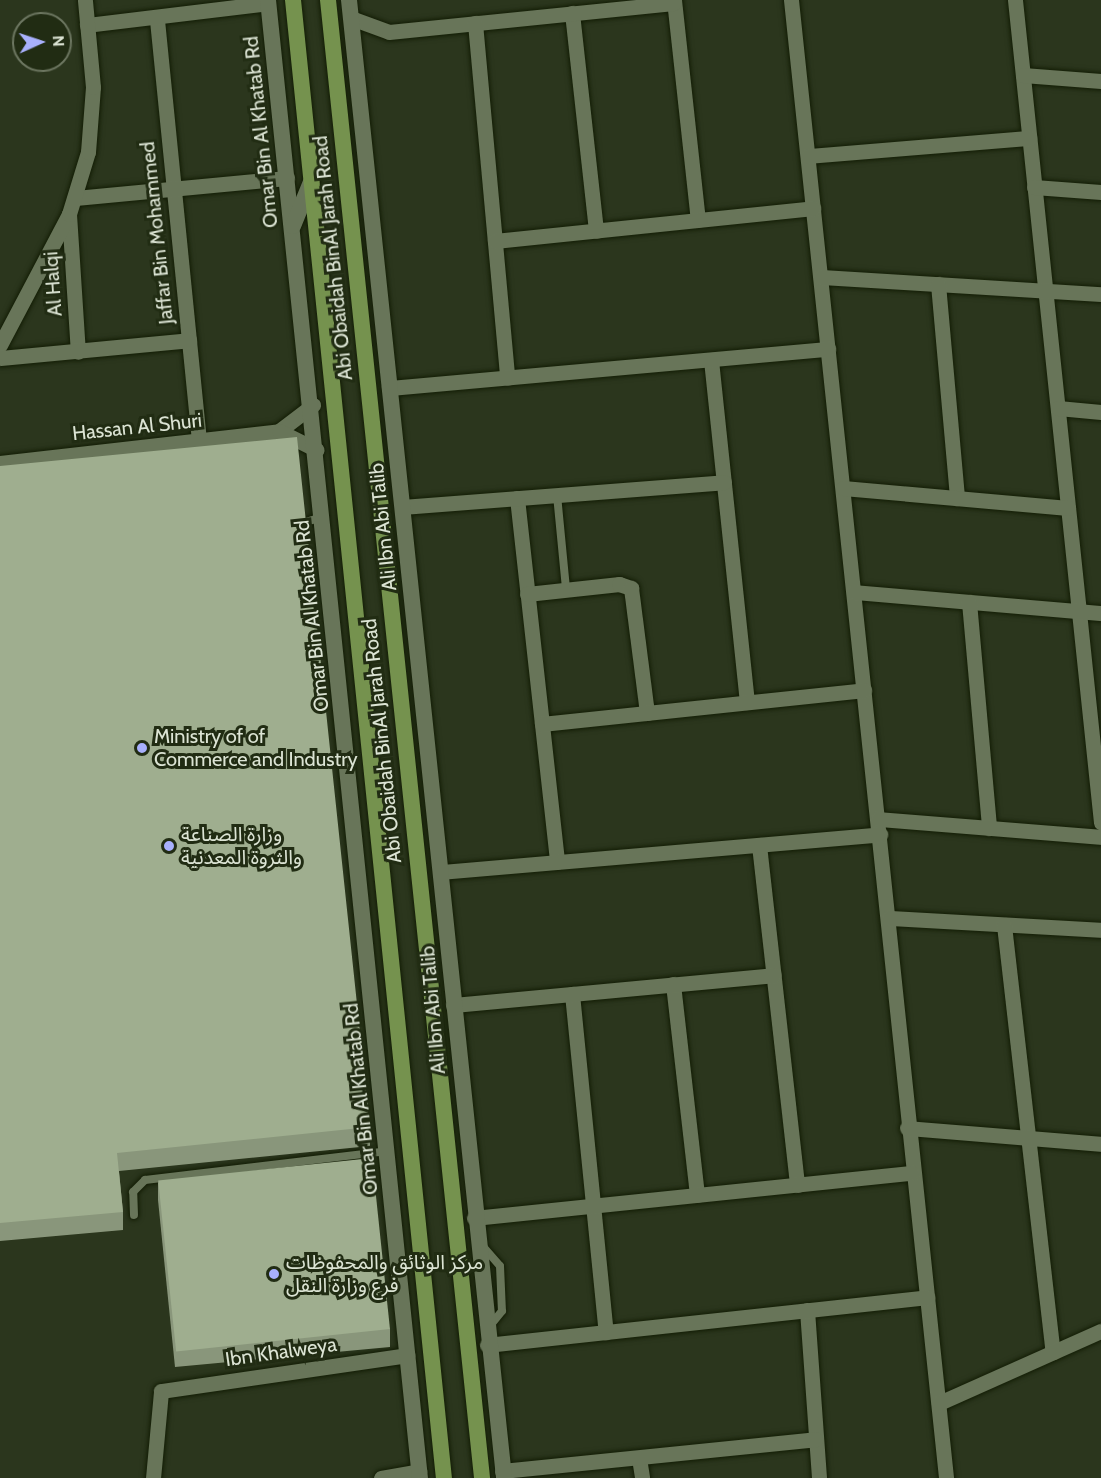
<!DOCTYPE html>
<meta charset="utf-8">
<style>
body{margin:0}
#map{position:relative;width:1101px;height:1478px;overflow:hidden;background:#2b361d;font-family:Cabin,"Noto Sans Arabic",sans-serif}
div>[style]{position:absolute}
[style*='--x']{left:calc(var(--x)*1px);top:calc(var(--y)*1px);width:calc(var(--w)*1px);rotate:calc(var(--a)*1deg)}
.roads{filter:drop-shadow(0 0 2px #131d05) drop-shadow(0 0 2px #131d05)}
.service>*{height:8px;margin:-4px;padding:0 4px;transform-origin:4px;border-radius:4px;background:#687559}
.minor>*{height:15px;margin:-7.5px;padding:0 7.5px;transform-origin:7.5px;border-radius:7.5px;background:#687559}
.tertiary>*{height:16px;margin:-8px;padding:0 8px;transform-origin:8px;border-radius:8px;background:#687559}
.primary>*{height:16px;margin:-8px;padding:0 8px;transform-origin:8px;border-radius:8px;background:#75924e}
.wall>*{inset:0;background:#89967b}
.building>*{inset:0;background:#9fae8f;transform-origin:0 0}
.dots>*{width:16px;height:16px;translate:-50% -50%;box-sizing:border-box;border:3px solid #212c13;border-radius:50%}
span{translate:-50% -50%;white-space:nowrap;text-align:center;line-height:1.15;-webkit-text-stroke:6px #212c13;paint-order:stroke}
.street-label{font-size:20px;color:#dce4d4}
.poi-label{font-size:20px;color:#dce4d4}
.left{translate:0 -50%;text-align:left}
.north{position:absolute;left:12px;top:12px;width:60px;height:60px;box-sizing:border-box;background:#212c13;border:2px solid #6c7660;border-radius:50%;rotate:87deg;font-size:16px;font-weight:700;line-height:24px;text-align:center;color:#dce4d4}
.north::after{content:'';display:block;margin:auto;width:21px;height:27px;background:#a8b0fc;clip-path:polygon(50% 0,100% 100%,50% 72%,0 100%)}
</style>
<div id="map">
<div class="roads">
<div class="service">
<div style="--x:557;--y:495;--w:94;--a:84.5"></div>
<div style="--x:296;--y:525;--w:27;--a:-17"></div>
<div style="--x:134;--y:1215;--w:23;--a:-92"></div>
<div style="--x:133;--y:1192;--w:17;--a:-45"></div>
<div style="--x:145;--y:1180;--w:244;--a:-6.8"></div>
<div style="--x:480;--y:1243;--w:30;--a:49"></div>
<div style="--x:500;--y:1266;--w:45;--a:87.5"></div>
<div style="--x:502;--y:1311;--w:21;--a:129"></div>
</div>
<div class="minor">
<div style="--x:674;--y:0;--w:221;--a:83.8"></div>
<div style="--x:791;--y:0;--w:1486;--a:84.01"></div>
<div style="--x:1015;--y:0;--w:827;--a:84.03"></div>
<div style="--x:572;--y:13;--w:219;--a:83.7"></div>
<div style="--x:351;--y:18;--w:40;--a:20.2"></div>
<div style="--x:389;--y:32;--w:286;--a:-5.8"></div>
<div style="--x:157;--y:20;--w:424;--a:84.3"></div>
<div style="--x:475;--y:23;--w:356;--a:84.8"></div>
<div style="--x:87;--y:25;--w:182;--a:-6.9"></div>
<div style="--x:1023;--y:75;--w:78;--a:4.4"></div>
<div style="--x:808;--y:156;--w:222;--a:-4.7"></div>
<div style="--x:1034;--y:187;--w:67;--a:4.3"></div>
<div style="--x:75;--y:198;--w:213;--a:-5.4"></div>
<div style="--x:69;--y:214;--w:138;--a:86.3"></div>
<div style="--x:495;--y:241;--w:320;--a:-5.9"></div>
<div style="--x:821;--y:277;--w:281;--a:3.5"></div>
<div style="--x:938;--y:284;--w:215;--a:84.9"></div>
<div style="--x:0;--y:345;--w:148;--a:-62.2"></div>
<div style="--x:69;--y:214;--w:65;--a:-73"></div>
<div style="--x:88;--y:152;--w:65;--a:-85.6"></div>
<div style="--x:93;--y:87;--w:87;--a:-95.3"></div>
<div style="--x:0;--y:358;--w:190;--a:-5.4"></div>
<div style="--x:711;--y:360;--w:344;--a:84"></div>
<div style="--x:389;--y:388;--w:441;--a:-5.1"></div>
<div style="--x:1058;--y:408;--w:43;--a:5.3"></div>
<div style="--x:279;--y:431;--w:43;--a:-37.4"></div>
<div style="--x:0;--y:463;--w:281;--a:-6.5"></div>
<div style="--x:279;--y:431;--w:42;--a:26.6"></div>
<div style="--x:843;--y:488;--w:226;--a:5.1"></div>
<div style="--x:517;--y:498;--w:366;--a:83.7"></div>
<div style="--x:402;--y:507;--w:323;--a:-4.4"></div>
<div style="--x:854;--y:592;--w:248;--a:4.9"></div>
<div style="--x:527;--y:594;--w:93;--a:-6.2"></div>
<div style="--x:619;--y:584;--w:13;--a:18"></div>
<div style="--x:631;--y:588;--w:126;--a:82.7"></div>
<div style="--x:969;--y:602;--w:227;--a:84.9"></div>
<div style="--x:542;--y:724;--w:324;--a:-6"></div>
<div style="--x:878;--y:819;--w:224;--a:4.6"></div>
<div style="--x:759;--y:845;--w:342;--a:83.6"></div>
<div style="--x:441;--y:872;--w:441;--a:-4.9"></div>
<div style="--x:889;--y:918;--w:212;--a:3.2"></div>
<div style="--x:1004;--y:925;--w:430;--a:83.5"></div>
<div style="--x:673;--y:984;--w:212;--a:83.5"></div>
<div style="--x:572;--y:994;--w:340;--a:84.3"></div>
<div style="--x:453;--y:1005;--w:322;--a:-5.3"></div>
<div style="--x:907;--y:1128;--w:195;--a:4.7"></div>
<div style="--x:474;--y:1218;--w:439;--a:-5.9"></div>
<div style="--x:807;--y:1310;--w:168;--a:85.9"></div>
<div style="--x:487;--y:1345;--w:443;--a:-6.2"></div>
<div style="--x:939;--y:1403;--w:177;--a:-24"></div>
<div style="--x:639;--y:1458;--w:20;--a:81"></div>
<div style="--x:502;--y:1471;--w:315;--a:-5.8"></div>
<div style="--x:153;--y:1478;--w:87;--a:-84.7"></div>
<div style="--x:161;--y:1391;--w:249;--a:-8.3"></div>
<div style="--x:381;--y:1478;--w:39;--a:-10"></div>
</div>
<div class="tertiary">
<div style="--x:268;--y:0;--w:1486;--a:84.13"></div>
<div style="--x:349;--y:0;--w:1486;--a:84.01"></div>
<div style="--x:293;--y:226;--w:48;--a:-67.8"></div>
</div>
<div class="primary">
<div style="--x:293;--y:0;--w:1486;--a:84.17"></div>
<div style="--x:328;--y:0;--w:1486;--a:84.05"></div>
</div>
</div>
<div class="wall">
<div style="clip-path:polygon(0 466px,370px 1127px,370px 1146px,119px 1171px,123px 1212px,123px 1230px,0 1241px)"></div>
<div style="clip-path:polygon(158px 1182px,390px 1329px,390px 1347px,175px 1367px,158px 1200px)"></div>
</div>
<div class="building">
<div style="clip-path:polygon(297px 437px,370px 1127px,117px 1153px,123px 1212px,0 1223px,0 466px)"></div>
<div style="left:372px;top:1158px;width:172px;height:215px;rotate:84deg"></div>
</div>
<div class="dots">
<div style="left:142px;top:748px;background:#a8b0fc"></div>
<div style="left:169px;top:846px;background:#a8b0fc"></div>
<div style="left:274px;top:1274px;background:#a8b0fc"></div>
</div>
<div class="street-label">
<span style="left:261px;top:132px;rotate:-96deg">Omar Bin Al Khatab Rd</span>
<span style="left:157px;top:233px;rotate:-96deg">Jaffar Bin Mohammed</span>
<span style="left:333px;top:258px;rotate:-96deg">Abi Obaidah BinAl Jarah Road</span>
<span style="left:53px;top:284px;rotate:-94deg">Al Halqi</span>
<span style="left:137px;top:427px;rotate:-6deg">Hassan Al Shuri</span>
<span style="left:383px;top:527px;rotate:-96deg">Ali Ibn Abi Talib</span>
<span style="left:312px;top:616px;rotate:-96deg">Omar Bin Al Khatab Rd</span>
<span style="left:382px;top:741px;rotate:-96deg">Abi Obaidah BinAl Jarah Road</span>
<span style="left:433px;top:1010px;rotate:-95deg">Ali Ibn Abi Talib</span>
<span style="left:361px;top:1099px;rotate:-96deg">Omar Bin Al Khatab Rd</span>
<span style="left:281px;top:1352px;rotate:-8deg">Ibn Khalweya</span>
</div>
<div class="poi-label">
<span class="left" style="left:154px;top:748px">Ministry of of<br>Commerce and Industry</span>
<span class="left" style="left:181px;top:846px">وزارة الصناعة<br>والثروة المعدنية</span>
<span class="left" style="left:286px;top:1274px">مركز الوثائق والمحفوظات<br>فرع وزارة النقل</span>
</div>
<div class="north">N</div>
</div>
